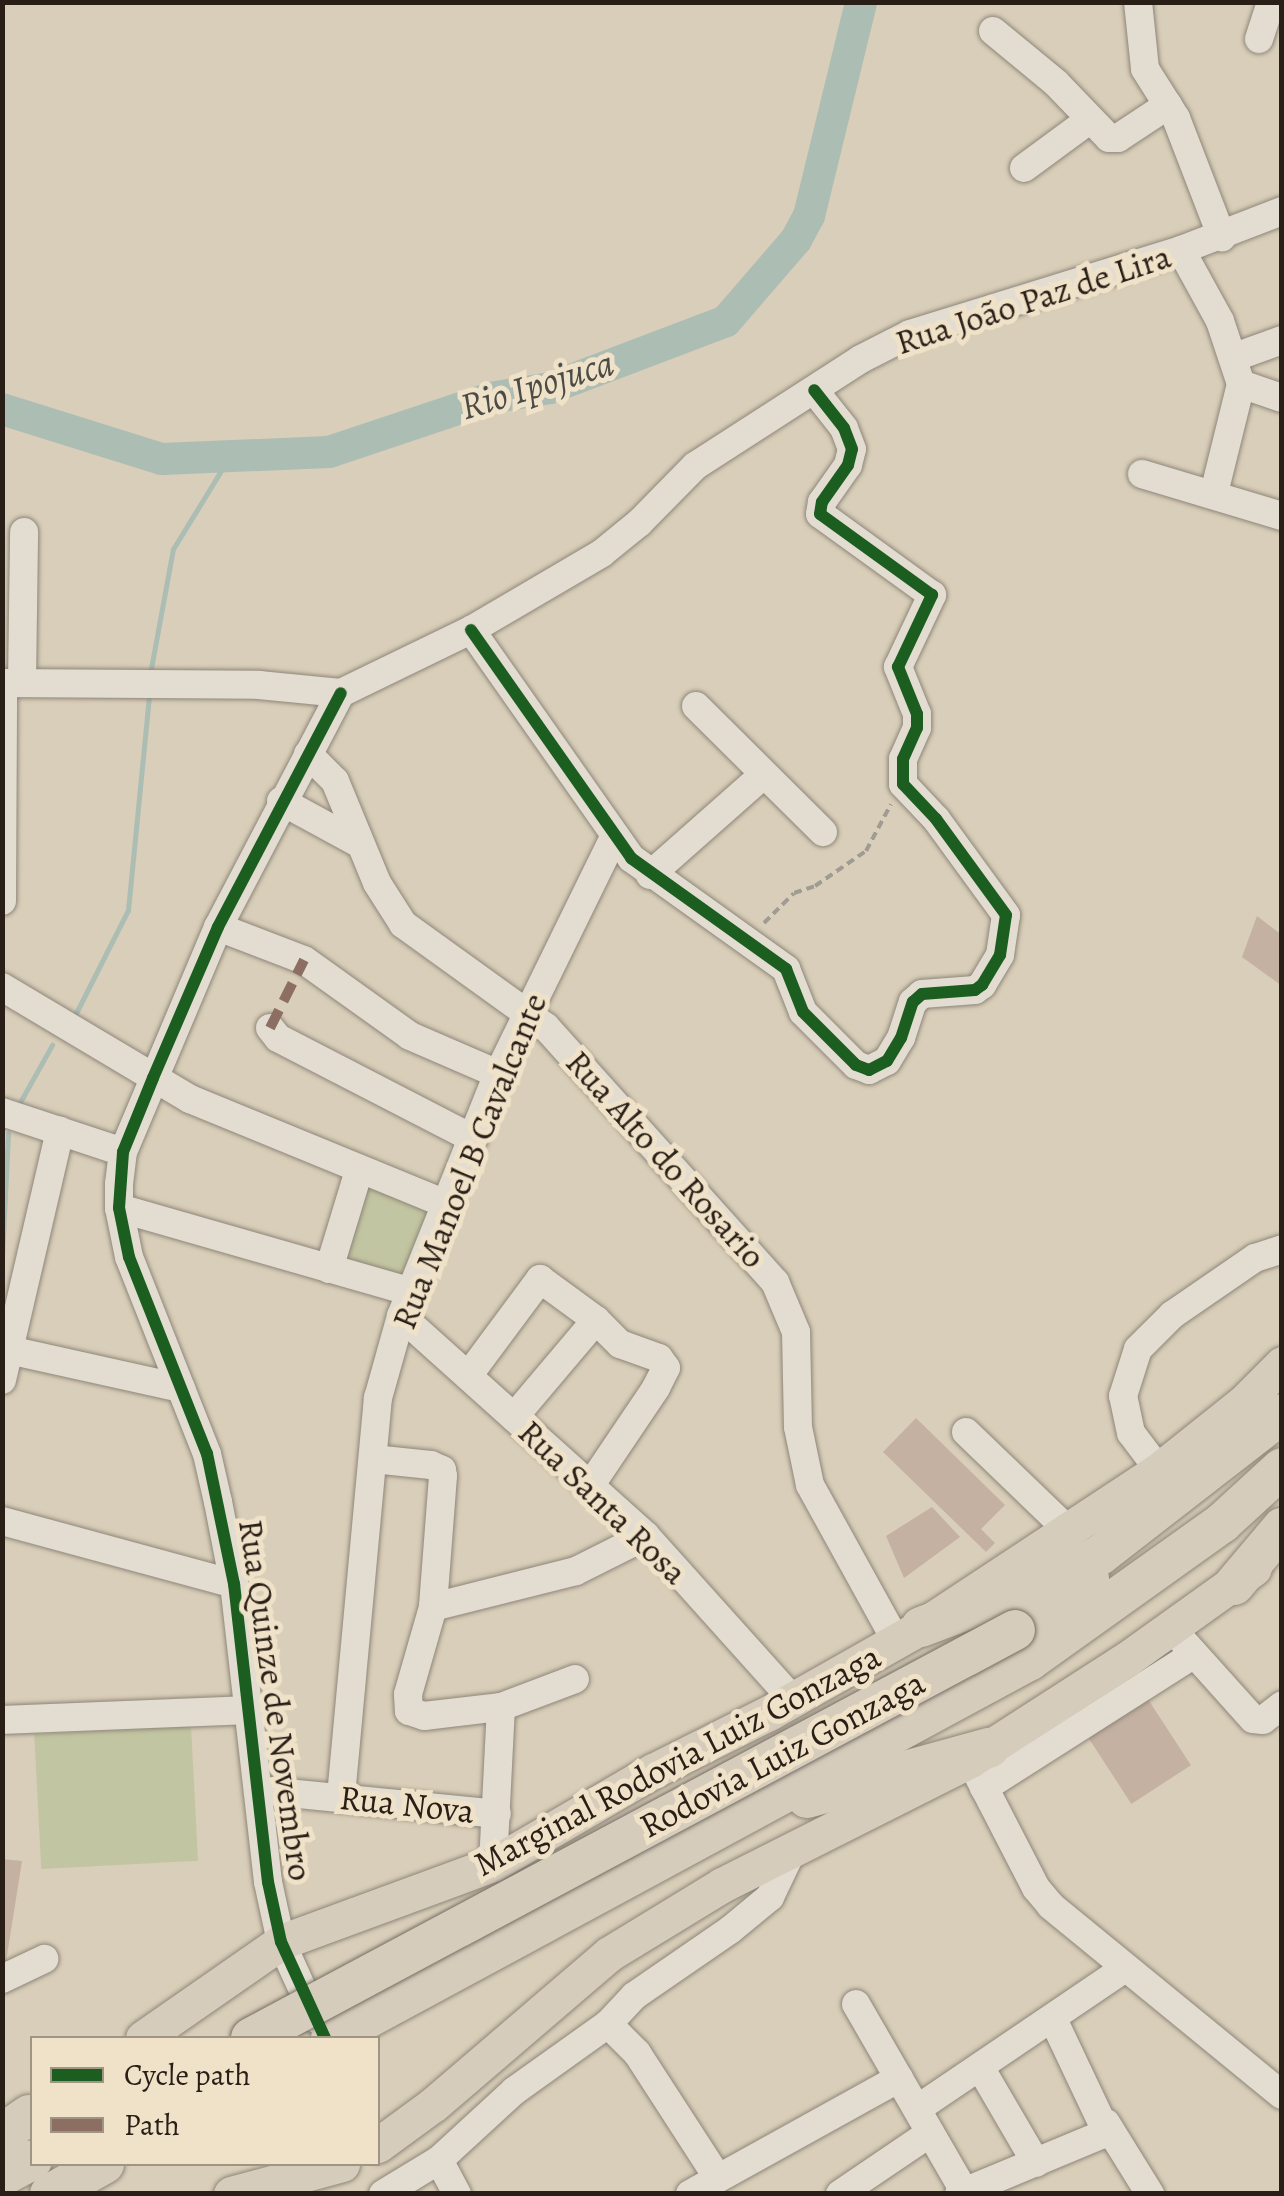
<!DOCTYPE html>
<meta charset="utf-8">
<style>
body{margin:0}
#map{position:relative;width:1284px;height:2196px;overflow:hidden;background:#d9ceb9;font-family:Alegreya,serif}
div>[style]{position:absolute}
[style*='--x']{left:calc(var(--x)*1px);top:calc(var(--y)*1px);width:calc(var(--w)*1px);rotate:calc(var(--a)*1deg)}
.green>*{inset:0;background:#c2c5a1;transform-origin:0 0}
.stream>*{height:5px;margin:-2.5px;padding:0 2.5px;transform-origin:2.5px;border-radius:2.5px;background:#acbdb4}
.river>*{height:32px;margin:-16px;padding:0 16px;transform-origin:16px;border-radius:16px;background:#acbdb4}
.building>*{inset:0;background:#c4b1a2;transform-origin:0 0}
.path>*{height:4px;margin-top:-2px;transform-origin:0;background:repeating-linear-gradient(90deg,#a09b93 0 8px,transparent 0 13px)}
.roads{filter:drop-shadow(0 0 2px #8e8679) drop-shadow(0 0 2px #8e8679)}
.minor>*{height:28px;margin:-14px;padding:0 14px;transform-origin:14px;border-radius:14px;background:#e2dcd1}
.major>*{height:35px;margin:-17.5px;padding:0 17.5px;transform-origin:17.5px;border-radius:17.5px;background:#d6ccbc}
.highway>*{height:40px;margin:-20px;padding:0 20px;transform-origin:20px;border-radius:20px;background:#d6ccbc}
.bridges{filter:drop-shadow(0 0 2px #756e63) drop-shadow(0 0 2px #756e63)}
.highway-bridge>*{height:40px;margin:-20px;padding:0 20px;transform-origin:20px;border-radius:20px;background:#d6ccbc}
.quiet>*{height:10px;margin-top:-5px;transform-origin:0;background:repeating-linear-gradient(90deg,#8d6e63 0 20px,transparent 0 30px)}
.cycleway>*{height:12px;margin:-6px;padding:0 6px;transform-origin:6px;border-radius:6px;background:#1b5e20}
span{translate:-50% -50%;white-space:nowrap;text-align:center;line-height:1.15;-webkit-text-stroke:10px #efe2c9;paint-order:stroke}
.street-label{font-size:35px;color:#2a1f17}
.water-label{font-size:38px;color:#4b4c46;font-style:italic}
.frame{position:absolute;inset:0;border:5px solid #2a1f17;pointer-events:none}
.legend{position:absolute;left:30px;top:2036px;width:350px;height:130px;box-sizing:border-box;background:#efe2c9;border:2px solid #a09482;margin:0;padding:12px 18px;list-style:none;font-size:30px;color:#2a1f17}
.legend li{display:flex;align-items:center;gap:20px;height:50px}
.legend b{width:50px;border:2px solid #a09482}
</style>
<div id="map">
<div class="green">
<div style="clip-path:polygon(364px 1175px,442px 1207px,408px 1286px,338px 1266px)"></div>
<div style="left:191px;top:1726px;width:135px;height:157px;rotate:87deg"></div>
</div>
<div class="stream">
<div style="--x:150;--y:674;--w:127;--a:-79.6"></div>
<div style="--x:173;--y:549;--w:109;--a:-58.5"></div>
<div style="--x:76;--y:1013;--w:115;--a:-63.2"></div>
<div style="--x:128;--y:910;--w:216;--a:-84.4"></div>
<div style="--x:19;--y:1104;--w:68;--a:-60.8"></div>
<div style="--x:2;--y:1257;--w:124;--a:-87.2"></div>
</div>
<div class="river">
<div style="--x:2;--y:409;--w:168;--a:17.4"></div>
<div style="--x:162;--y:459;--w:167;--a:-2.4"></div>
<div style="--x:329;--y:452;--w:170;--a:-18.5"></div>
<div style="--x:490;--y:398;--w:61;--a:-9.5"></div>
<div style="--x:550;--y:388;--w:188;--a:-20.8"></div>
<div style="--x:726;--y:321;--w:107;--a:-49.2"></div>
<div style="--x:796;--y:240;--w:27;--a:-62"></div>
<div style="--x:809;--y:216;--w:220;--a:-76.3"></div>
</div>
<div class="building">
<div style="clip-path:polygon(1257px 916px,1282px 935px,1282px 986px,1242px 957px)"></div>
<div style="clip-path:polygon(916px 1418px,1005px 1505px,981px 1529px,995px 1543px,986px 1552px,883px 1452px)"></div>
<div style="clip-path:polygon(932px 1507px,960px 1537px,904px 1578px,886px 1536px)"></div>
<div style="left:1131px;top:1673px;width:110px;height:71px;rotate:57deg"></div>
<div style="clip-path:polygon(2px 1859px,22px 1861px,5px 1968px,2px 1968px)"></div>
</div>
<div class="path">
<div style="--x:764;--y:923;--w:42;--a:-45"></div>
<div style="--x:794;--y:893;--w:22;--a:-18"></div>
<div style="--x:815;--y:886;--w:62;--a:-34.5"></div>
<div style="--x:866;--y:851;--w:53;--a:-62"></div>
</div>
<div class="roads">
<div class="minor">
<div style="--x:1138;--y:2;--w:67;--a:84"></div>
<div style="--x:1145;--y:69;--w:58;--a:57.7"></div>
<div style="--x:1176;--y:118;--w:128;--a:68.9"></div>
<div style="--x:993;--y:31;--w:82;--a:39.5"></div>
<div style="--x:1056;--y:83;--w:76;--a:46.1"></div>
<div style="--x:1109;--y:138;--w:9;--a:0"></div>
<div style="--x:1118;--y:138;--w:60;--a:-33.4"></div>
<div style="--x:1259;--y:39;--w:39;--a:-72"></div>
<div style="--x:1024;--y:168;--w:81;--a:-36.4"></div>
<div style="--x:1181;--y:250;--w:81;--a:61.2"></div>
<div style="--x:1220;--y:321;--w:66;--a:71.6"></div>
<div style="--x:1241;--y:384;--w:112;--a:103.9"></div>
<div style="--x:1235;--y:357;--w:50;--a:-19.9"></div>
<div style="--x:1241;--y:384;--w:43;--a:18.9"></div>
<div style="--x:1142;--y:474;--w:146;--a:16.7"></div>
<div style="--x:471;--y:630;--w:279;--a:54.9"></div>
<div style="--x:631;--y:858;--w:191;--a:35.6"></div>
<div style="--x:786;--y:969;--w:46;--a:68.4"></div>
<div style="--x:803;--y:1012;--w:75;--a:45"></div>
<div style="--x:856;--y:1065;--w:14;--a:21"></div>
<div style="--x:869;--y:1070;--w:20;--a:-27"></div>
<div style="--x:887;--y:1061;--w:27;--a:-59"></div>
<div style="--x:901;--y:1038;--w:38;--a:-72"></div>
<div style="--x:913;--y:1002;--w:12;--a:-42"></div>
<div style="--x:922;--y:994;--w:53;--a:-4.3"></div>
<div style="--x:975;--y:990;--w:9;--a:-36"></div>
<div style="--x:982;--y:985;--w:35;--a:-59"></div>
<div style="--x:1000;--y:955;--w:40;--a:-81.5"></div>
<div style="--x:1006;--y:915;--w:119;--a:-126.1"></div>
<div style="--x:936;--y:819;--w:48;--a:-133.3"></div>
<div style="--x:903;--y:784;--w:25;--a:-90"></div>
<div style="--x:903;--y:759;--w:34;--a:-66"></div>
<div style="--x:917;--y:728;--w:14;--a:-90"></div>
<div style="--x:917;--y:714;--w:51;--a:-112"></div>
<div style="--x:898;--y:667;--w:80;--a:-64.7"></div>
<div style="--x:932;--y:595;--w:138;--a:-144.1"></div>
<div style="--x:820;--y:514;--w:12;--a:-81"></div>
<div style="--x:822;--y:502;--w:45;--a:-54.9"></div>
<div style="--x:848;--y:465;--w:16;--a:-76"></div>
<div style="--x:852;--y:449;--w:22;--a:-111"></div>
<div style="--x:844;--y:428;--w:48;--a:-128.3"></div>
<div style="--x:2;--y:683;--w:257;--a:0.4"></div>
<div style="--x:259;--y:685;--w:82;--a:5.6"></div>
<div style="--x:22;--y:683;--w:151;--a:-89.2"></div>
<div style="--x:341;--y:693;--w:144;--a:-25.9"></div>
<div style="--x:471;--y:630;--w:152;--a:-30.4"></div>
<div style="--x:602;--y:553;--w:49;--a:-39.2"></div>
<div style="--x:640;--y:522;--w:78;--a:-45.5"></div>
<div style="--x:695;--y:466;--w:197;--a:-32.8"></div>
<div style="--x:861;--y:359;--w:55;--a:-27"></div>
<div style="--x:910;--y:334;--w:284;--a:-17.2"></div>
<div style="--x:1181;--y:250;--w:108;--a:-21.1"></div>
<div style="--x:696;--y:706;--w:179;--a:44.8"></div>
<div style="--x:308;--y:754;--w:38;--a:45"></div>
<div style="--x:335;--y:781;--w:110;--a:67.6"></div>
<div style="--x:377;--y:883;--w:49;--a:57.6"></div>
<div style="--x:403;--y:924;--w:176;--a:35.8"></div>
<div style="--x:546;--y:1027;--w:343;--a:48.1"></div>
<div style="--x:775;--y:1282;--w:54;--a:67.2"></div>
<div style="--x:796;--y:1332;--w:95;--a:88.8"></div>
<div style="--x:798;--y:1427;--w:59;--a:78.3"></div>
<div style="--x:810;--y:1485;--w:178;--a:61.1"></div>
<div style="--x:281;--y:801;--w:90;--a:28.6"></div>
<div style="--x:650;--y:875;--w:151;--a:-41.5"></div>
<div style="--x:2;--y:901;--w:218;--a:-89.7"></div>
<div style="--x:218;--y:927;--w:92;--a:21"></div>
<div style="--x:304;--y:960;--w:130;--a:35.6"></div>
<div style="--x:410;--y:1036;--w:96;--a:23.4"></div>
<div style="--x:2;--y:987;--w:219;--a:30.8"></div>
<div style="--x:190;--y:1099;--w:279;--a:22.3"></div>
<div style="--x:270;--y:1028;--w:13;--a:51"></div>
<div style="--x:278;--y:1038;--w:220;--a:27.3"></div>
<div style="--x:2;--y:1112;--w:127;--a:18.3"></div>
<div style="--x:119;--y:1208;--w:302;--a:16"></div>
<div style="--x:329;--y:1269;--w:103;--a:-73.1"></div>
<div style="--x:401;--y:1316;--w:329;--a:41.9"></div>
<div style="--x:646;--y:1536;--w:220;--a:48.1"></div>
<div style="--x:9;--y:1350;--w:176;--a:12.5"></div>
<div style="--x:468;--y:1376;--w:121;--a:-53.4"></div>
<div style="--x:540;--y:1279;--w:69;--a:36.2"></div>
<div style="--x:596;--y:1320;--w:34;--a:45"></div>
<div style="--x:620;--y:1344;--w:41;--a:19.7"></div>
<div style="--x:659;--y:1358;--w:12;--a:55"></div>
<div style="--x:666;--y:1368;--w:22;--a:117"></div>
<div style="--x:656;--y:1388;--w:118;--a:124"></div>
<div style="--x:2;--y:1380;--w:256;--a:-76.9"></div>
<div style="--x:514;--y:1417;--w:127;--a:-49.8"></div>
<div style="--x:966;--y:1432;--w:144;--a:43.9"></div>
<div style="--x:373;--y:1459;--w:58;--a:5.9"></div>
<div style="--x:431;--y:1465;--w:12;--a:24"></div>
<div style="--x:442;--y:1470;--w:6;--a:81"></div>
<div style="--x:443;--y:1476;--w:131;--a:94.4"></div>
<div style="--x:433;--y:1607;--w:91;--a:106"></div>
<div style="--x:408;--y:1694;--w:17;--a:87"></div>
<div style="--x:409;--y:1711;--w:16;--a:18"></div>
<div style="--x:424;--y:1716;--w:78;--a:-6.7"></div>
<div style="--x:501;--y:1707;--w:79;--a:-20.7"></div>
<div style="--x:1159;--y:1470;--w:46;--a:-127.1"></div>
<div style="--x:1131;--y:1433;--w:38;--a:-102"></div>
<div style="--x:1123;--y:1396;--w:49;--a:-72.3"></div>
<div style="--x:1138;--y:1349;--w:48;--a:-45"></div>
<div style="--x:1172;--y:1315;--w:101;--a:-34.5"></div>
<div style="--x:1255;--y:1258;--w:28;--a:-18"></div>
<div style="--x:2;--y:1521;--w:240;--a:15.2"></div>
<div style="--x:433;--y:1607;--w:147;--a:-14.1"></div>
<div style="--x:576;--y:1571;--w:78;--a:-26.6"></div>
<div style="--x:1182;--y:1640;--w:106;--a:48.1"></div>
<div style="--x:1253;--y:1719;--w:10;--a:6"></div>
<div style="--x:1263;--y:1720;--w:24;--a:-38"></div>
<div style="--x:2;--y:1720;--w:247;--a:-2.3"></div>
<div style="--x:970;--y:1760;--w:144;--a:62.7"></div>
<div style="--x:1036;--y:1888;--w:23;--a:50"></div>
<div style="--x:1051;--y:1906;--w:298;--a:39.3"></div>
<div style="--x:984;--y:1788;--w:249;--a:-32.5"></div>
<div style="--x:258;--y:1790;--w:240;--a:5.7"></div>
<div style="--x:341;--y:1796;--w:400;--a:-84.7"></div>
<div style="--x:378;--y:1398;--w:85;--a:-74.3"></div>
<div style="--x:401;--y:1316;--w:261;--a:-68.2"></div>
<div style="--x:498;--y:1074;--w:264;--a:-63.9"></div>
<div style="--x:493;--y:1864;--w:157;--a:-87.1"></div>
<div style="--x:2;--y:1979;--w:47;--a:-25.5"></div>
<div style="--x:856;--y:2004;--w:216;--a:60"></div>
<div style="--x:316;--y:2019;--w:85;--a:-114.4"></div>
<div style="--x:281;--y:1942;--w:61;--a:-102.2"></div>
<div style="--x:268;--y:1882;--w:300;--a:-96.5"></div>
<div style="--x:234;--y:1584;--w:84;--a:-101"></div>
<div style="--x:218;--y:1502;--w:49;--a:-102.9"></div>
<div style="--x:207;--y:1454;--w:212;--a:-111.6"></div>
<div style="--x:129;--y:1257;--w:50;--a:-101.5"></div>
<div style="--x:119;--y:1208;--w:24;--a:-90"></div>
<div style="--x:119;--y:1184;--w:32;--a:-83"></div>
<div style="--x:123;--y:1152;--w:244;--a:-67.1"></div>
<div style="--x:218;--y:927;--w:264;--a:-62.3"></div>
<div style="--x:608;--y:2024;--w:38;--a:-47"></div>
<div style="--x:634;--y:1996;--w:116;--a:-34.5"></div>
<div style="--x:730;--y:1930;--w:52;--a:-39.5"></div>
<div style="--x:770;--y:1897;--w:49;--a:-64.5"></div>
<div style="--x:980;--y:2067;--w:111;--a:59.7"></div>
<div style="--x:917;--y:2109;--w:251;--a:-34.1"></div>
<div style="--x:1106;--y:2123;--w:84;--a:58.2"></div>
<div style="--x:439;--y:2160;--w:38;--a:62"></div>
<div style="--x:383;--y:2194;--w:66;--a:-31.3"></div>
<div style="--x:439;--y:2160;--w:102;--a:-42.6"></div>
<div style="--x:514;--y:2091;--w:115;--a:-35.5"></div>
<div style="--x:608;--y:2024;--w:41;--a:45"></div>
<div style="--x:637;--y:2053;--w:149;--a:57.1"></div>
<div style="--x:690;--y:2194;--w:239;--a:-29"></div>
<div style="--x:840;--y:2194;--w:109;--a:-34.1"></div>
<div style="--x:959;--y:2194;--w:154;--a:-22.6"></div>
<div style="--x:1101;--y:2135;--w:7;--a:-56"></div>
<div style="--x:1105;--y:2129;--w:122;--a:-115.3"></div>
</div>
<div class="major">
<div style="--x:143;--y:2038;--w:168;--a:-34.8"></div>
<div style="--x:281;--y:1942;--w:226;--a:-20.2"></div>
<div style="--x:493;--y:1864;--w:185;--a:-30.2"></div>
<div style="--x:653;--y:1771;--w:130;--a:-26.6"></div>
<div style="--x:769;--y:1713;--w:175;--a:-29.5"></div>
<div style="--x:921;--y:1627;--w:285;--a:-33.4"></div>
<div style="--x:1159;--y:1470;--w:107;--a:-38.6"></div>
<div style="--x:1243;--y:1403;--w:55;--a:-45"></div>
<div style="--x:378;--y:2145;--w:69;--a:-36.2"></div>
<div style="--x:434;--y:2104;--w:230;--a:-40.6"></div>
<div style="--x:609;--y:1954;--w:132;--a:-31.4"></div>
<div style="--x:722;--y:1885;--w:278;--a:-26.7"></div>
<div style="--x:970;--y:1760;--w:187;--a:-32.8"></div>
<div style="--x:1127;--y:1659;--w:156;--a:-35.6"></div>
<div style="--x:231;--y:2194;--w:115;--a:-15.1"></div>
</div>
<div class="highway">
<div style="--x:1234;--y:1585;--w:75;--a:-49.9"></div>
<div style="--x:921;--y:1627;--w:157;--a:-20.5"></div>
<div style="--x:1068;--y:1572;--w:36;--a:-28"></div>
<div style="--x:1100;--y:1555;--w:230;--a:-37.8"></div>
<div style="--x:1015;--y:1630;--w:90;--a:-34.6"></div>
<div style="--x:807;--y:1798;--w:189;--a:-15.4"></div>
<div style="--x:331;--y:2038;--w:795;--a:-28.4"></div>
<div style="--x:1030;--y:1660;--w:236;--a:-35.5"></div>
<div style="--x:1222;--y:1523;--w:81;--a:-42.5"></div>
<div style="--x:2;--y:2134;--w:33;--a:-35"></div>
<div style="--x:2;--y:2176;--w:34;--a:-28"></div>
<div style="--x:50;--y:2194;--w:62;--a:-29.1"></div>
</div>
</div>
<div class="bridges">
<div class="highway-bridge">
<div style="--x:251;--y:2038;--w:866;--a:-28.1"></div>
</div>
</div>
<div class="quiet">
<div style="--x:270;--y:1028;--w:76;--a:-63.4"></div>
</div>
<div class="cycleway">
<div style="--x:471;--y:630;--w:279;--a:54.9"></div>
<div style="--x:631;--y:858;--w:191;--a:35.6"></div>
<div style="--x:786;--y:969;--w:46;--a:68.4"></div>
<div style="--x:803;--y:1012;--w:75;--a:45"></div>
<div style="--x:856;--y:1065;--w:14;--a:21"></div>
<div style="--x:869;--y:1070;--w:20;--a:-27"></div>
<div style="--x:887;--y:1061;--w:27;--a:-59"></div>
<div style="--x:901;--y:1038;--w:38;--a:-72"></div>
<div style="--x:913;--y:1002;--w:12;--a:-42"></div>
<div style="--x:922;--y:994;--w:53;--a:-4.3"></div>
<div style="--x:975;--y:990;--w:9;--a:-36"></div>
<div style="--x:982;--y:985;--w:35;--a:-59"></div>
<div style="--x:1000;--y:955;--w:40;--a:-81.5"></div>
<div style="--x:1006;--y:915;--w:119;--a:-126.1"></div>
<div style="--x:936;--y:819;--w:48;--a:-133.3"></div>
<div style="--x:903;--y:784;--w:25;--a:-90"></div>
<div style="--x:903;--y:759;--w:34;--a:-66"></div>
<div style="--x:917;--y:728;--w:14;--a:-90"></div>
<div style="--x:917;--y:714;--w:51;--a:-112"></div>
<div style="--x:898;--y:667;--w:80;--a:-64.7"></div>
<div style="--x:932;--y:595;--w:138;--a:-144.1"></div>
<div style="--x:820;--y:514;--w:12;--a:-81"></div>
<div style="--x:822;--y:502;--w:45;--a:-54.9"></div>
<div style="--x:848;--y:465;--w:16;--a:-76"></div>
<div style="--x:852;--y:449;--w:22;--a:-111"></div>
<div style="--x:844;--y:428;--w:48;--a:-128.3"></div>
<div style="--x:325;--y:2038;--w:106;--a:-114.6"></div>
<div style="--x:281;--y:1942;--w:61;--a:-102.2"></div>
<div style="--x:268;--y:1882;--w:300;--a:-96.5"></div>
<div style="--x:234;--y:1584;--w:133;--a:-101.7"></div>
<div style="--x:207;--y:1454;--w:212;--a:-111.6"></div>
<div style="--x:129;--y:1257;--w:50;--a:-101.5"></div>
<div style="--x:119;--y:1208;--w:56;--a:-85.9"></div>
<div style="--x:123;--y:1152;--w:80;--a:-67.9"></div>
<div style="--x:153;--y:1078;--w:164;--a:-66.7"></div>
<div style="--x:218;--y:927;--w:264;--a:-62.3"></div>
</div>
<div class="street-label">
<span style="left:1033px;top:299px;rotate:-18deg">Rua João Paz de Lira</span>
<span style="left:666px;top:1159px;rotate:48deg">Rua Alto do Rosario</span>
<span style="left:469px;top:1161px;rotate:-68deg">Rua Manoel B Cavalcante</span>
<span style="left:603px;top:1502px;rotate:44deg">Rua Santa Rosa</span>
<span style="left:276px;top:1700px;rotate:82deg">Rua Quinze de Novembro</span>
<span style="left:782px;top:1754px;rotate:-28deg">Rodovia Luiz Gonzaga</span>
<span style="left:677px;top:1760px;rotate:-28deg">Marginal Rodovia Luiz Gonzaga</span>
<span style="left:407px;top:1804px;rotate:6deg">Rua Nova</span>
</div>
<div class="water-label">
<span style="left:537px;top:385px;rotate:-17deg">Rio Ipojuca</span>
</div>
<div class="frame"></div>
<ul class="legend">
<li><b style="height:12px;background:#1b5e20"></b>Cycle path</li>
<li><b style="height:12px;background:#8d6e63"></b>Path</li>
</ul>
</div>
